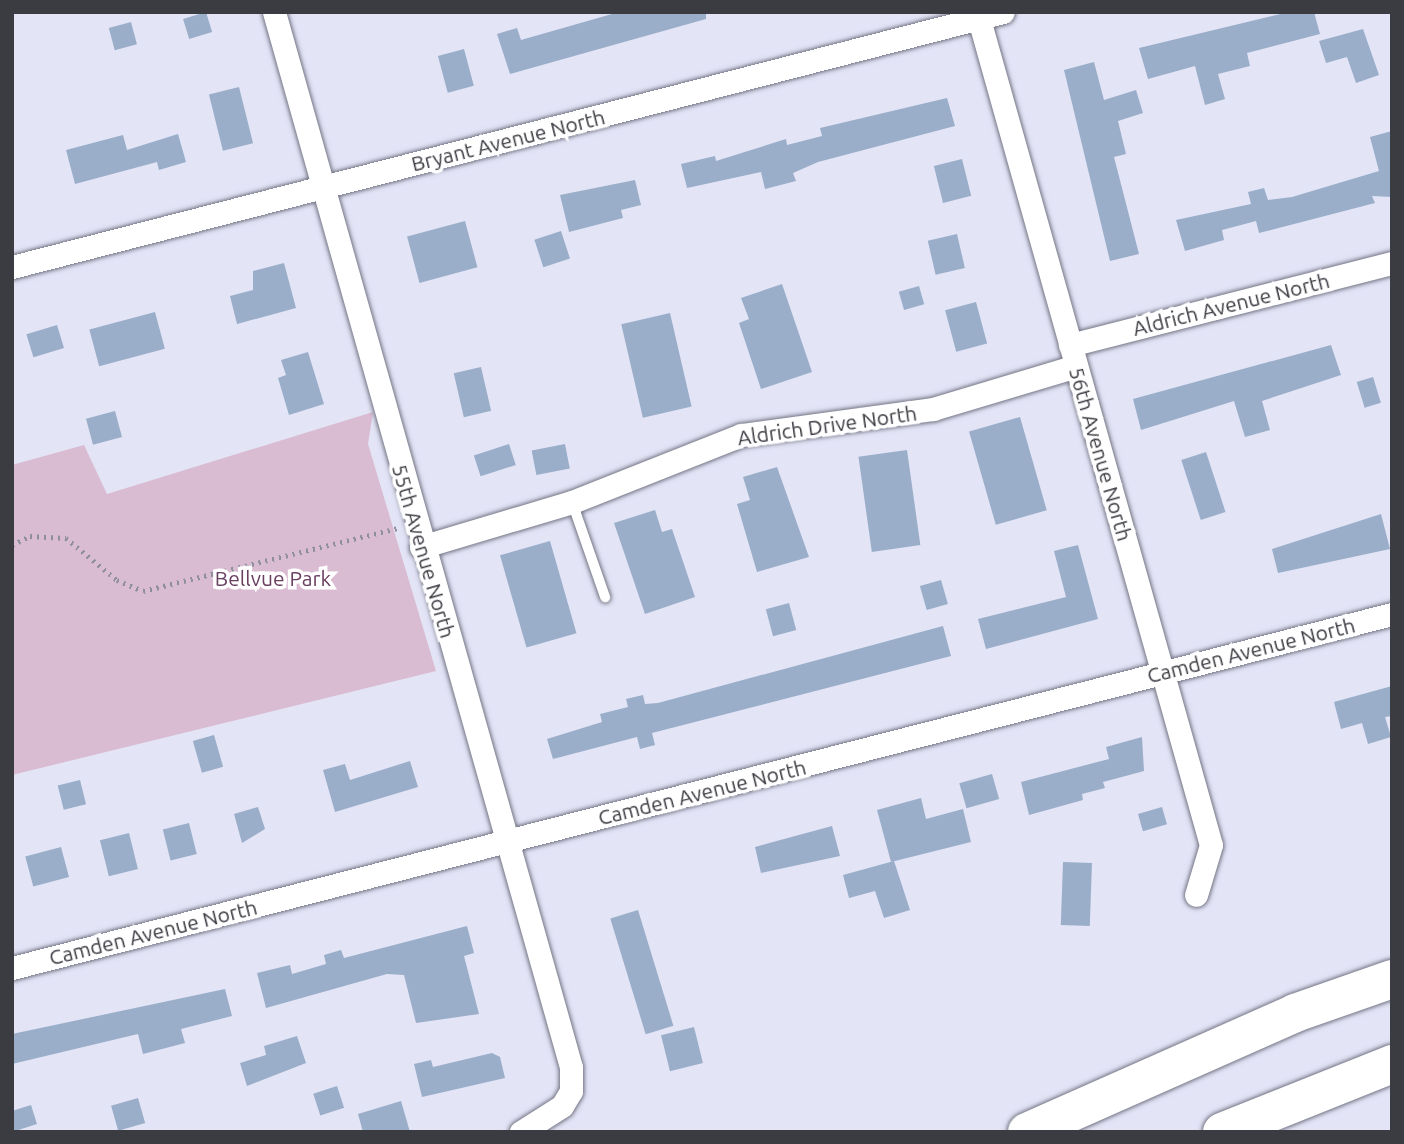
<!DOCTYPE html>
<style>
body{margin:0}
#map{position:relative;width:1404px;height:1144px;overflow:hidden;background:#e3e4f6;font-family:Ubuntu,sans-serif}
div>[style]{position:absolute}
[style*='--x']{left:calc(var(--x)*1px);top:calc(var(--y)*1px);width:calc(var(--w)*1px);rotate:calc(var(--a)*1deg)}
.green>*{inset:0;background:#dabcd2}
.building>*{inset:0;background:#9aaec9;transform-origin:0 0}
.path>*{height:4.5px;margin-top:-2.25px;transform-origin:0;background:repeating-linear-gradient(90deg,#8e8f9b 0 2px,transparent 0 7px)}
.roads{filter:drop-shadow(0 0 2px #747585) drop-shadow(0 0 2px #747585)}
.lane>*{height:10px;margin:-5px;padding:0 5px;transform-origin:5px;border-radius:5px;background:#fff}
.street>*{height:23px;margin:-11.5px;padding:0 11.5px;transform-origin:11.5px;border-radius:11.5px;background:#fff}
.highway>*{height:38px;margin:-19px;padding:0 19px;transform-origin:19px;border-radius:19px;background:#fff}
span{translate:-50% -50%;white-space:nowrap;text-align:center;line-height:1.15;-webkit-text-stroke:7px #fff;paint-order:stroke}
.street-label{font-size:21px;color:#3b3b42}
.park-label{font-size:21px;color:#6a4061}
.frame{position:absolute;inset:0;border:14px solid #3b3b42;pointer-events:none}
</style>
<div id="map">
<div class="green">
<div style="clip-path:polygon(373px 412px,368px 444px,436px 671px,12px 775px,12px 465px,84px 445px,107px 494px)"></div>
</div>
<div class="building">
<div style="left:206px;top:12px;width:21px;height:24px;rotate:73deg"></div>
<div style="clip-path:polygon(619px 12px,706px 12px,706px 19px,510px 74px,497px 34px,517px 28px,521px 40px)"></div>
<div style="clip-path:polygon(1289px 12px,1314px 12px,1320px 34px,1247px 53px,1250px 66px,1218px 74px,1225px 99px,1205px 105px,1195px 66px,1148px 79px,1139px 48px)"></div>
<div style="left:131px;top:22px;width:23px;height:23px;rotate:75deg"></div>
<div style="clip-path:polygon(1363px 29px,1379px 75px,1356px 83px,1347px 57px,1326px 63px,1319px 41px)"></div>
<div style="left:464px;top:49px;width:38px;height:27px;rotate:75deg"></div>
<div style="clip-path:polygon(1094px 62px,1104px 100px,1136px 90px,1143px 113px,1118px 121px,1126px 154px,1114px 157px,1139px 254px,1110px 261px,1064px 70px)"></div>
<div style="left:239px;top:87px;width:58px;height:31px;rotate:76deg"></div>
<div style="clip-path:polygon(947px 98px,955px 126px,818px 162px,793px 173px,796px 181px,765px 189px,761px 172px,687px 188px,681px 164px,715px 156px,716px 161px,786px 139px,787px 145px,822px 136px,820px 128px)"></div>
<div style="clip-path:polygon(1392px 131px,1392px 197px,1372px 196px,1375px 203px,1259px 233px,1256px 221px,1222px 230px,1224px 240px,1185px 251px,1176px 220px,1251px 204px,1248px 192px,1264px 188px,1268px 200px,1292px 197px,1379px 171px,1370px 137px)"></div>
<div style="clip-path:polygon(178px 134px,186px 162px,159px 170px,157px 162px,75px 184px,66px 150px,123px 135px,127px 150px)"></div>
<div style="left:962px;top:159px;width:38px;height:29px;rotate:76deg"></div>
<div style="clip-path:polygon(635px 180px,641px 205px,621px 210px,623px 218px,569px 232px,560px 195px)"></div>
<div style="left:465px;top:221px;width:48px;height:60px;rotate:75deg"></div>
<div style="left:561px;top:231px;width:29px;height:28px;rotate:72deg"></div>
<div style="left:957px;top:234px;width:35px;height:30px;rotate:77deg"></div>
<div style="clip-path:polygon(284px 263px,296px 308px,237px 324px,230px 296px,253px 290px,253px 271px)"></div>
<div style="clip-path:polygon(782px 284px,812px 372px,761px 389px,739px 323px,749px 319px,741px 298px)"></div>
<div style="left:919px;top:286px;width:19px;height:21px;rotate:74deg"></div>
<div style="left:976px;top:302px;width:43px;height:32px;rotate:75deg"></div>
<div style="left:155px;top:312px;width:38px;height:68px;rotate:75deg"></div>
<div style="left:670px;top:313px;width:96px;height:50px;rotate:77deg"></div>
<div style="left:57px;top:325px;width:24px;height:32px;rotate:73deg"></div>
<div style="clip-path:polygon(1331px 345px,1341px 375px,1262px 401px,1270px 430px,1245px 437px,1234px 401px,1141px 430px,1133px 399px)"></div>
<div style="clip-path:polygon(308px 352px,324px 404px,289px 415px,278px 378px,286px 375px,281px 360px)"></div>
<div style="left:481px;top:367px;width:45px;height:28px;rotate:77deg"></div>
<div style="left:1373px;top:377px;width:27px;height:17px;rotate:73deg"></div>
<div style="left:115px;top:411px;width:27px;height:30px;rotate:75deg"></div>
<div style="left:1020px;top:417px;width:97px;height:53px;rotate:74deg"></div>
<div style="left:509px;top:444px;width:22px;height:37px;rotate:72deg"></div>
<div style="left:565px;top:444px;width:25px;height:34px;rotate:79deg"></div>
<div style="left:907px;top:450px;width:96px;height:49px;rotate:82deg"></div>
<div style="left:1206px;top:452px;width:63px;height:26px;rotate:72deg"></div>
<div style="clip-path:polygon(777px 467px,809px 557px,757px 572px,737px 504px,750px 500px,743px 477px)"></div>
<div style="clip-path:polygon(655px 510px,662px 532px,672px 529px,695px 597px,645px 614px,614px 523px)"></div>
<div style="clip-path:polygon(1381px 514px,1390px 549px,1278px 573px,1272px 549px)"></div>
<div style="left:550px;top:541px;width:96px;height:52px;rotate:74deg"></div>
<div style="clip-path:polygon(1078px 545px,1098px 619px,986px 649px,978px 619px,1066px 597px,1054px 551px)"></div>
<div style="left:941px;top:580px;width:25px;height:22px;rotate:74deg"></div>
<div style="left:789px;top:603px;width:28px;height:24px;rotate:75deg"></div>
<div style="clip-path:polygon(943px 626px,951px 656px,652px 733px,655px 745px,640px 749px,637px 737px,553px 759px,547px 739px,602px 722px,600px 714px,628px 707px,626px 699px,643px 695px,645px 704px,658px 703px)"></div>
<div style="clip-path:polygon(1392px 686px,1392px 716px,1385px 717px,1391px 737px,1368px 744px,1362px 723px,1341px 729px,1334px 702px)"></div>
<div style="left:214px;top:735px;width:33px;height:22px;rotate:74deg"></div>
<div style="clip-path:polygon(1142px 737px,1144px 771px,1103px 782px,1105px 788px,1082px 794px,1083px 800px,1029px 815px,1021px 782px,1109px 759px,1106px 747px)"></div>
<div style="clip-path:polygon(410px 761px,418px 787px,335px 812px,323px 770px,345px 764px,350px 780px)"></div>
<div style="left:992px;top:774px;width:26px;height:34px;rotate:74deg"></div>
<div style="left:80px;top:780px;width:25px;height:23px;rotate:76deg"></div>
<div style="clip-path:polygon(921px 798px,926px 819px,963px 809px,971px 842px,891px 862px,877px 810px)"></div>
<div style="clip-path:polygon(258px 807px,265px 829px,242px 843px,234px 814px)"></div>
<div style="left:1162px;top:807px;width:18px;height:25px;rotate:74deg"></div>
<div style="left:189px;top:823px;width:32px;height:27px;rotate:76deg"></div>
<div style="clip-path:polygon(832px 826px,840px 856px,761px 873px,755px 847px)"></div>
<div style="left:129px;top:833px;width:37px;height:30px;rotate:76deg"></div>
<div style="left:61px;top:847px;width:31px;height:37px;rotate:75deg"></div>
<div style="clip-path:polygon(894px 861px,910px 910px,884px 918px,875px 891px,849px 898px,843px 875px)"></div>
<div style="left:1063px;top:862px;width:29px;height:63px;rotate:2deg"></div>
<div style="left:638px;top:910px;width:121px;height:29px;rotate:73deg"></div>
<div style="clip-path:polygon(467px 926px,474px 953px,464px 956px,479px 1014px,416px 1023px,404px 975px,387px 974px,266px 1008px,257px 973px,290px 965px,292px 974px,326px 964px,324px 955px,341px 950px,344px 958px)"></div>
<div style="clip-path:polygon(225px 989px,232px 1016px,181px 1029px,185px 1043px,143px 1054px,138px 1034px,12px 1064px,12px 1034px)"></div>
<div style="left:694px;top:1027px;width:37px;height:34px;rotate:76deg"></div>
<div style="clip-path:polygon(297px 1036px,306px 1063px,247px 1086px,240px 1063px,266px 1055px,264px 1046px)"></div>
<div style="clip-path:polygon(492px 1053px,500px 1057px,505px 1078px,422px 1097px,414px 1064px,431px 1060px,433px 1067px)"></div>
<div style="left:337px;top:1086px;width:23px;height:25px;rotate:72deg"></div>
<div style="left:138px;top:1098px;width:26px;height:28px;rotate:74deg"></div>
<div style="clip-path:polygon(401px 1101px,410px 1132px,363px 1132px,358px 1114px)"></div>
<div style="clip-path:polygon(31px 1105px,37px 1124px,12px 1132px,12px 1111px)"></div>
</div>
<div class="path">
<div style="--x:12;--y:545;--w:20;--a:-27"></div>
<div style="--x:30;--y:536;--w:36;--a:3"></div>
<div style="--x:66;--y:538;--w:66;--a:39.5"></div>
<div style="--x:117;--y:580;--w:28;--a:23"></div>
<div style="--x:143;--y:591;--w:262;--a:-13.9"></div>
</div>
<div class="roads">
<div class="lane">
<div style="--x:572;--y:502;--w:101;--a:70.8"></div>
</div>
<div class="street">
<div style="--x:274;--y:12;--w:1096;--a:74.28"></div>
<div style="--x:571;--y:1067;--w:24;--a:90"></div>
<div style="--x:571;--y:1091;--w:17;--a:121"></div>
<div style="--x:562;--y:1106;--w:49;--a:147.6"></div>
<div style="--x:977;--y:12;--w:865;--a:74.31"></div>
<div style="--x:1211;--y:845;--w:52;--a:106.7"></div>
<div style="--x:12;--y:267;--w:1023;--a:-14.43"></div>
<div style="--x:1070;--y:345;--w:332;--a:-14.3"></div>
<div style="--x:421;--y:547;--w:158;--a:-16.6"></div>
<div style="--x:572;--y:502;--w:182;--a:-21.6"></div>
<div style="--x:741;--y:435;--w:194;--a:-7.7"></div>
<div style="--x:933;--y:409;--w:149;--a:-16.7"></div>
<div style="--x:12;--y:968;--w:1425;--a:-14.39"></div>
</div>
<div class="highway">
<div style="--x:1027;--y:1132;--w:293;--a:-23.9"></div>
<div style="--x:1295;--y:1013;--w:103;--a:-19.3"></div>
<div style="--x:1222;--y:1132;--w:183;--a:-21.8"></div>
</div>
</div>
<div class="street-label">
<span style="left:508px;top:140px;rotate:-14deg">Bryant Avenue North</span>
<span style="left:1231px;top:304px;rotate:-14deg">Aldrich Avenue North</span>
<span style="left:827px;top:425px;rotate:-8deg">Aldrich Drive North</span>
<span style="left:1101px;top:454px;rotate:74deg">56th Avenue North</span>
<span style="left:424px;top:551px;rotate:74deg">55th Avenue North</span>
<span style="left:1251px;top:650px;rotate:-14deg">Camden Avenue North</span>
<span style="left:702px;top:792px;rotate:-14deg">Camden Avenue North</span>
<span style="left:153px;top:932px;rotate:-14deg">Camden Avenue North</span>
</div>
<div class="park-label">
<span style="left:273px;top:578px">Bellvue Park</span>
</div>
<div class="frame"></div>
</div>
